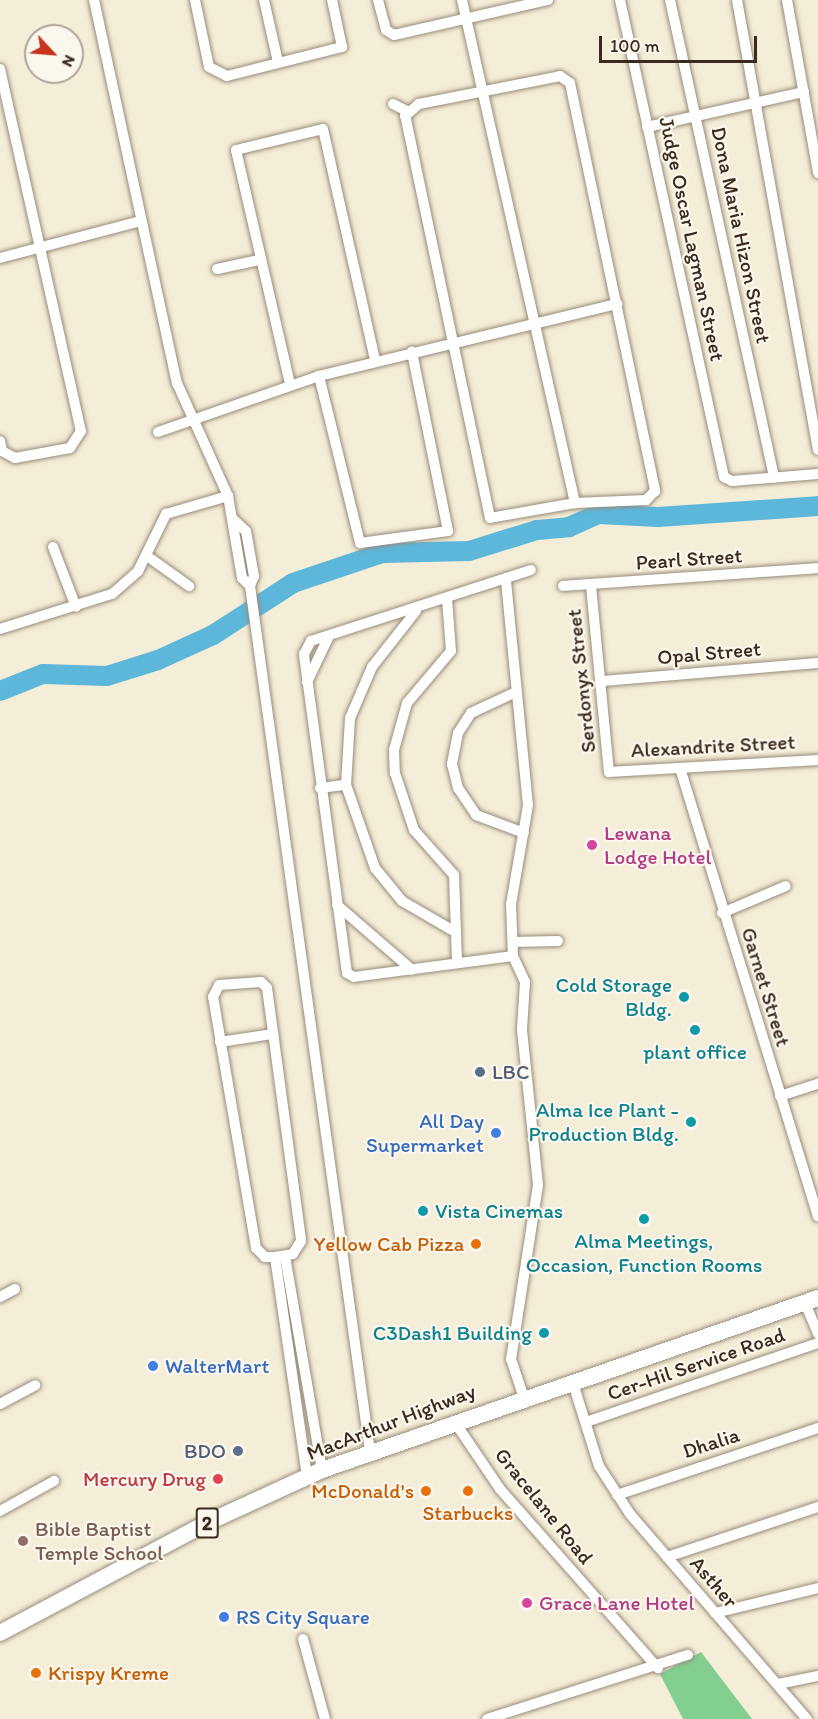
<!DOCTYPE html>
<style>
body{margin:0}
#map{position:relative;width:818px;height:1719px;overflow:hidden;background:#f4edd7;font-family:Itim,sans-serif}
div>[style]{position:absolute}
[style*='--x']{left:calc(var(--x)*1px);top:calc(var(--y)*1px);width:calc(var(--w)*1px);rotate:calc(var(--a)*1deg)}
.green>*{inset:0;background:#82cf8f}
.river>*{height:20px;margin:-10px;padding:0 10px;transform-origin:10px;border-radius:10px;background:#5db7db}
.roads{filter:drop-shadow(0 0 2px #988c7a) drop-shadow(0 0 2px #988c7a)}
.minor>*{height:10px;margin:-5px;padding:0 5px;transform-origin:5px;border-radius:5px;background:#fff}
.trunk>*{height:16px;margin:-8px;padding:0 8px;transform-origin:8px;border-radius:8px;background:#fff}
.dots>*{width:16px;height:16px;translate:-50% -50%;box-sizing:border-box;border:3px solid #fbf7ec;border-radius:50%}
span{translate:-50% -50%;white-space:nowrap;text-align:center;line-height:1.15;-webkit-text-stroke:4.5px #fbf7ec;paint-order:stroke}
.shield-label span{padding:2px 4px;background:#fbf7ec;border:2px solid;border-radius:4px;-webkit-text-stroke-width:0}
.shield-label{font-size:20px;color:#3b2a1e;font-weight:700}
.street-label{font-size:21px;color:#3b2a1e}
.hotel-label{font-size:21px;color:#b23c85}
.left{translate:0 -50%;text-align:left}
.culture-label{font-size:21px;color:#0d838f}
.right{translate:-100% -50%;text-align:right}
.service-label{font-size:21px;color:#4e5e75}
.shop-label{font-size:21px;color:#366cbe}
.food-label{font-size:21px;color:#c56008}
.health-label{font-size:21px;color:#be3a42}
.education-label{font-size:21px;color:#785e54}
.north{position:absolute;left:24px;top:24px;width:60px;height:60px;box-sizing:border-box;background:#fbf7ec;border:2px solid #aea59a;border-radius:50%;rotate:116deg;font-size:16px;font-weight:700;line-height:24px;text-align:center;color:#3b2a1e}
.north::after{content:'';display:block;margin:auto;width:21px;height:27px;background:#c8321e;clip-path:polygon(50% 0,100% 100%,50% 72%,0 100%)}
.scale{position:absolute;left:599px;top:36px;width:158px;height:27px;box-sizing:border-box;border:3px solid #3b2a1e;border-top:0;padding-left:8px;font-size:18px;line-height:21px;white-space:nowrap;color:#3b2a1e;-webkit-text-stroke:4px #fbf7ec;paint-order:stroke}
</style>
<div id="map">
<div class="green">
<div style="clip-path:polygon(701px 1652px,752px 1719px,683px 1719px,660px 1674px)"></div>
</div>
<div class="river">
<div style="--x:0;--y:691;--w:46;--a:-21.6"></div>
<div style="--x:43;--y:674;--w:64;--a:1.8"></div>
<div style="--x:107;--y:676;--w:53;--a:-17.4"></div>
<div style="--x:158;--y:660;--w:60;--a:-24.4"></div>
<div style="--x:213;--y:635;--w:95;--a:-33"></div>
<div style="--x:293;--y:583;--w:94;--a:-18.6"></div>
<div style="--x:382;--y:553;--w:87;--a:-1.3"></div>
<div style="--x:469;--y:551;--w:71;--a:-17.2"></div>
<div style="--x:537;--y:530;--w:32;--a:-5"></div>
<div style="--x:569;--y:527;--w:32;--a:-24"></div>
<div style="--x:598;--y:514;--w:60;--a:2.9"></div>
<div style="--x:658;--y:517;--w:160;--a:-3.9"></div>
</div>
<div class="roads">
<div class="minor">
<div style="--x:94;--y:0;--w:392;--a:77.8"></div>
<div style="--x:177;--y:383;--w:124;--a:65.7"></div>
<div style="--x:228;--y:496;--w:83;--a:80.3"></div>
<div style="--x:242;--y:578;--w:11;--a:45"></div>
<div style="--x:195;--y:0;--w:68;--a:78.2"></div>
<div style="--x:209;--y:67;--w:20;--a:27"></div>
<div style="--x:227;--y:76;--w:119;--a:-14.2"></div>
<div style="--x:342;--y:47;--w:48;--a:-102"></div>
<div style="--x:264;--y:0;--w:64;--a:77.3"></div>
<div style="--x:378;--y:0;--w:31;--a:75"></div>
<div style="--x:386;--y:30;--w:9;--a:32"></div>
<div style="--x:394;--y:35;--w:158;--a:-12.8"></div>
<div style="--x:462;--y:0;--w:516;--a:77.34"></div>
<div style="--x:620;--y:0;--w:488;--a:77.7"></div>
<div style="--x:724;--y:477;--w:9;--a:27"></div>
<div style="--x:732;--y:481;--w:86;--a:-4.7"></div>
<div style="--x:670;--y:0;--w:489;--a:77.7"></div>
<div style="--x:737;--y:0;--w:457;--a:79.8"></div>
<div style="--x:787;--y:0;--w:176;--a:79.8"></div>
<div style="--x:0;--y:69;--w:371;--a:77.4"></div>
<div style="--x:81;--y:431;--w:20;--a:123"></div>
<div style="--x:70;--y:448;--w:56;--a:169.7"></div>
<div style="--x:15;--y:458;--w:15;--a:-152"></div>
<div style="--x:2;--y:451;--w:10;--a:-101"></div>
<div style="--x:560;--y:76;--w:12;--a:35"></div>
<div style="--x:570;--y:83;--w:417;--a:78.2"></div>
<div style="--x:655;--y:491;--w:13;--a:135"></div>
<div style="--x:646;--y:500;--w:71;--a:177.6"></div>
<div style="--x:575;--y:503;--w:86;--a:170"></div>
<div style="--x:490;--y:518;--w:411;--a:-101.9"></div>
<div style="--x:405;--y:116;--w:18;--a:-41"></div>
<div style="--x:419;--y:104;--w:144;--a:-11.2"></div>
<div style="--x:393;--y:104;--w:16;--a:27"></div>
<div style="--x:647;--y:127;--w:161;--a:-12.6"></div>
<div style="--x:0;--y:258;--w:146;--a:-14.7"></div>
<div style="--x:217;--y:269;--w:43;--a:-12.1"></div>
<div style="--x:319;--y:376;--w:172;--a:76.2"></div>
<div style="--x:360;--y:543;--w:89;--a:-7.8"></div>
<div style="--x:448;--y:531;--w:183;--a:-101.4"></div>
<div style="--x:290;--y:384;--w:240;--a:-103"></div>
<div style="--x:236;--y:150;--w:89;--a:-13.6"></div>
<div style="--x:323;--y:129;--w:237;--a:77.3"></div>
<div style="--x:158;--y:432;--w:170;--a:-19.2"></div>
<div style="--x:319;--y:376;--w:307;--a:-13.6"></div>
<div style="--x:234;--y:520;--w:16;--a:43"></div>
<div style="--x:246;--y:531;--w:46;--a:79.9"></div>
<div style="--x:254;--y:576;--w:11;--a:112"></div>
<div style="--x:250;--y:586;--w:874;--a:82.11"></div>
<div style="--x:53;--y:547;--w:64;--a:69"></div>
<div style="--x:147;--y:556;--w:52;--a:35.5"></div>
<div style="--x:506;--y:581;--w:225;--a:84.4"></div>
<div style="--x:528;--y:805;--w:100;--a:99.7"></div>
<div style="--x:511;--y:904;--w:52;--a:87.8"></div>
<div style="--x:513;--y:956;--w:29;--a:65"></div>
<div style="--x:525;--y:982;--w:48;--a:93.6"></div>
<div style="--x:522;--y:1030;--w:156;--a:84.1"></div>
<div style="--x:538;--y:1185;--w:176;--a:98.8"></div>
<div style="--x:511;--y:1359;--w:41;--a:71.6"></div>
<div style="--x:563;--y:586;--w:256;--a:-4"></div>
<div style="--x:591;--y:586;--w:187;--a:84.5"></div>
<div style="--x:609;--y:772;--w:209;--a:-3.3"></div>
<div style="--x:447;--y:599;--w:52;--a:85.6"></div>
<div style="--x:451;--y:651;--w:68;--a:130.2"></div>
<div style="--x:407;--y:703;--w:49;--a:105.5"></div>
<div style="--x:394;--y:750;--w:23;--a:88"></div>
<div style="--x:395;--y:773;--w:60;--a:71.6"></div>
<div style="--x:414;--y:830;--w:60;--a:48.4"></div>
<div style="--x:454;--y:875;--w:87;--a:88"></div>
<div style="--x:416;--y:611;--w:71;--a:128.2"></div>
<div style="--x:372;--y:667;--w:56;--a:113.3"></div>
<div style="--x:350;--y:718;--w:67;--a:93.4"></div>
<div style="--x:346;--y:785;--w:88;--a:70.7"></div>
<div style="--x:375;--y:868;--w:43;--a:50.7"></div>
<div style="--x:402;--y:901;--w:58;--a:30.1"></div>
<div style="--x:0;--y:629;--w:117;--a:-17.4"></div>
<div style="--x:112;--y:594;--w:35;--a:-41"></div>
<div style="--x:138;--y:571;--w:64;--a:-63.8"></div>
<div style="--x:166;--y:514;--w:65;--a:-16.2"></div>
<div style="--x:602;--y:681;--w:217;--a:-4.8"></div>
<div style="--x:307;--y:682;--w:51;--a:-64.4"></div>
<div style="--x:516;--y:692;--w:50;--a:155"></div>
<div style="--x:471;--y:713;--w:24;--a:123"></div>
<div style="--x:458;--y:733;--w:32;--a:101"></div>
<div style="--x:452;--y:764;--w:25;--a:76"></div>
<div style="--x:458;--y:788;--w:32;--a:56"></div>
<div style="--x:476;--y:815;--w:51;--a:20.6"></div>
<div style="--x:680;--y:768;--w:469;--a:72.9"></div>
<div style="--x:320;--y:788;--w:26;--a:-7"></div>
<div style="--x:337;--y:905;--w:99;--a:40.9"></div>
<div style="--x:722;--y:913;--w:69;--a:-22.9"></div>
<div style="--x:513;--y:942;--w:45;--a:-1.3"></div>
<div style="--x:513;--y:956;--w:160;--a:172.5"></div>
<div style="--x:354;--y:977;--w:8;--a:-150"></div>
<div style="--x:347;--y:973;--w:322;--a:-97.7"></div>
<div style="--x:304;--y:654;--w:15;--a:-62"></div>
<div style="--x:311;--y:641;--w:231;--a:-17.9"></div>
<div style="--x:261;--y:982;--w:8;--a:45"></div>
<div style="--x:267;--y:988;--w:255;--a:82.3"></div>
<div style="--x:301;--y:1241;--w:15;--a:122"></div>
<div style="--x:293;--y:1254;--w:18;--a:171"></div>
<div style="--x:275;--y:1257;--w:10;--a:180"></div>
<div style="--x:265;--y:1257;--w:13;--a:-135"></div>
<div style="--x:256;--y:1248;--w:255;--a:-99.7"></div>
<div style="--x:213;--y:997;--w:13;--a:-63"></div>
<div style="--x:219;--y:985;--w:42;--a:-4.1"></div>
<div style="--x:220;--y:1042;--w:54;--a:-8.6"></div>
<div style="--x:780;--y:1096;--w:40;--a:-18"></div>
<div style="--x:285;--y:1256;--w:217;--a:80.2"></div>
<div style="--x:275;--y:1257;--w:222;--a:81.7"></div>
<div style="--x:0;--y:1297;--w:17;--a:-28"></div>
<div style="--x:805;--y:1303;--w:34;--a:67"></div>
<div style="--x:572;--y:1380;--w:90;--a:72.6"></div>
<div style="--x:599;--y:1466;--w:57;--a:57.1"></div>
<div style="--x:630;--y:1514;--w:271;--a:49.2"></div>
<div style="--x:0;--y:1404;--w:40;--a:-28"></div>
<div style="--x:454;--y:1421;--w:82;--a:55.9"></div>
<div style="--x:500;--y:1489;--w:239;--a:48.6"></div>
<div style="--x:586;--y:1422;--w:245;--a:-18.8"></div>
<div style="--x:617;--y:1495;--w:212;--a:-18.4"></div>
<div style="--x:0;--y:1511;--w:62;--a:-29.1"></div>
<div style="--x:667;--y:1557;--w:159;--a:-18.3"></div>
<div style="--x:715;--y:1613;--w:106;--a:-13.6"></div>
<div style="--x:303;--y:1639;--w:83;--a:74.6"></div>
<div style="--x:778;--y:1684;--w:41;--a:-11.3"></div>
<div style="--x:487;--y:1719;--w:211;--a:-17.7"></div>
</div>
<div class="trunk">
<div style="--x:0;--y:1633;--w:239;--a:-28"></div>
<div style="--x:211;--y:1521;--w:122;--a:-24.7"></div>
<div style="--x:322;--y:1470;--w:525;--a:-19.13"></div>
</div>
</div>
<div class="dots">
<div style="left:592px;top:845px;background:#d1479c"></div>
<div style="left:684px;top:997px;background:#0f9aa8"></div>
<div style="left:695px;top:1030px;background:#0f9aa8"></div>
<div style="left:480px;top:1072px;background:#5c6f8a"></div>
<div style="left:691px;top:1122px;background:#0f9aa8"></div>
<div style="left:496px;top:1133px;background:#3f7fe0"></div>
<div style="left:423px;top:1211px;background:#0f9aa8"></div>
<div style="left:644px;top:1219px;background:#0f9aa8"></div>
<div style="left:476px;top:1244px;background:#e8710a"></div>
<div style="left:544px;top:1333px;background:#0f9aa8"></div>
<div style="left:153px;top:1366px;background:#3f7fe0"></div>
<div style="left:238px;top:1451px;background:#5c6f8a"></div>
<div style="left:218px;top:1479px;background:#e0444e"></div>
<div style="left:426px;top:1491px;background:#e8710a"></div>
<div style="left:468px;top:1491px;background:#e8710a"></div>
<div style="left:23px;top:1541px;background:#8d6e63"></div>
<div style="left:527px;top:1603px;background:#d1479c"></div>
<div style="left:224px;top:1617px;background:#3f7fe0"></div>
<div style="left:36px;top:1673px;background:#e8710a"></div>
</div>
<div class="shield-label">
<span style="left:207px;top:1523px">2</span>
</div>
<div class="street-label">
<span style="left:741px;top:235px;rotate:78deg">Dona Maria Hizon Street</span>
<span style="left:692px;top:239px;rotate:78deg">Judge Oscar Lagman Street</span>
<span style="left:689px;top:559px;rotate:-4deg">Pearl Street</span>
<span style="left:709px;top:653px;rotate:-5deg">Opal Street</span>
<span style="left:581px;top:681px;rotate:-96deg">Serdonyx Street</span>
<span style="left:713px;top:746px;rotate:-3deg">Alexandrite Street</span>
<span style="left:766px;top:987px;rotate:73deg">Garnet Street</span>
<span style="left:696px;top:1364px;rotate:-19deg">Cer-Hil Service Road</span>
<span style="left:391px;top:1422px;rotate:-21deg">MacArthur Highway</span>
<span style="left:711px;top:1443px;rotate:-18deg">Dhalia</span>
<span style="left:544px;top:1506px;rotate:51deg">Gracelane Road</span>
<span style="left:714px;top:1582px;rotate:49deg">Asther</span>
</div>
<div class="hotel-label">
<span class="left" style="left:604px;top:845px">Lewana<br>Lodge Hotel</span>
<span class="left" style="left:539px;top:1603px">Grace Lane Hotel</span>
</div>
<div class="culture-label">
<span class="right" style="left:672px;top:997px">Cold Storage<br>Bldg.</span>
<span style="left:695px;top:1052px">plant office</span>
<span class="right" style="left:679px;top:1122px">Alma Ice Plant -<br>Production Bldg.</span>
<span class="left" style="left:435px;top:1211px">Vista Cinemas</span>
<span style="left:644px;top:1253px">Alma Meetings,<br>Occasion, Function Rooms</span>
<span class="right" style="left:532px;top:1333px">C3Dash1 Building</span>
</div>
<div class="service-label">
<span class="left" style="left:492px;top:1072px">LBC</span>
<span class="right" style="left:226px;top:1451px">BDO</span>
</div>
<div class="shop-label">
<span class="right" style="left:484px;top:1133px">All Day<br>Supermarket</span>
<span class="left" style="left:165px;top:1366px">WalterMart</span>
<span class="left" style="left:236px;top:1617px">RS City Square</span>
</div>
<div class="food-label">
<span class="right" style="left:464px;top:1244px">Yellow Cab Pizza</span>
<span class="right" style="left:414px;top:1491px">McDonald's</span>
<span style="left:468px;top:1513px">Starbucks</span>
<span class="left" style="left:48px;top:1673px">Krispy Kreme</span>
</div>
<div class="health-label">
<span class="right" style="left:206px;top:1479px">Mercury Drug</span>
</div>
<div class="education-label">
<span class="left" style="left:35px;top:1541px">Bible Baptist<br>Temple School</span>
</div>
<div class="north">N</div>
<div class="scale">100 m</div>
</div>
